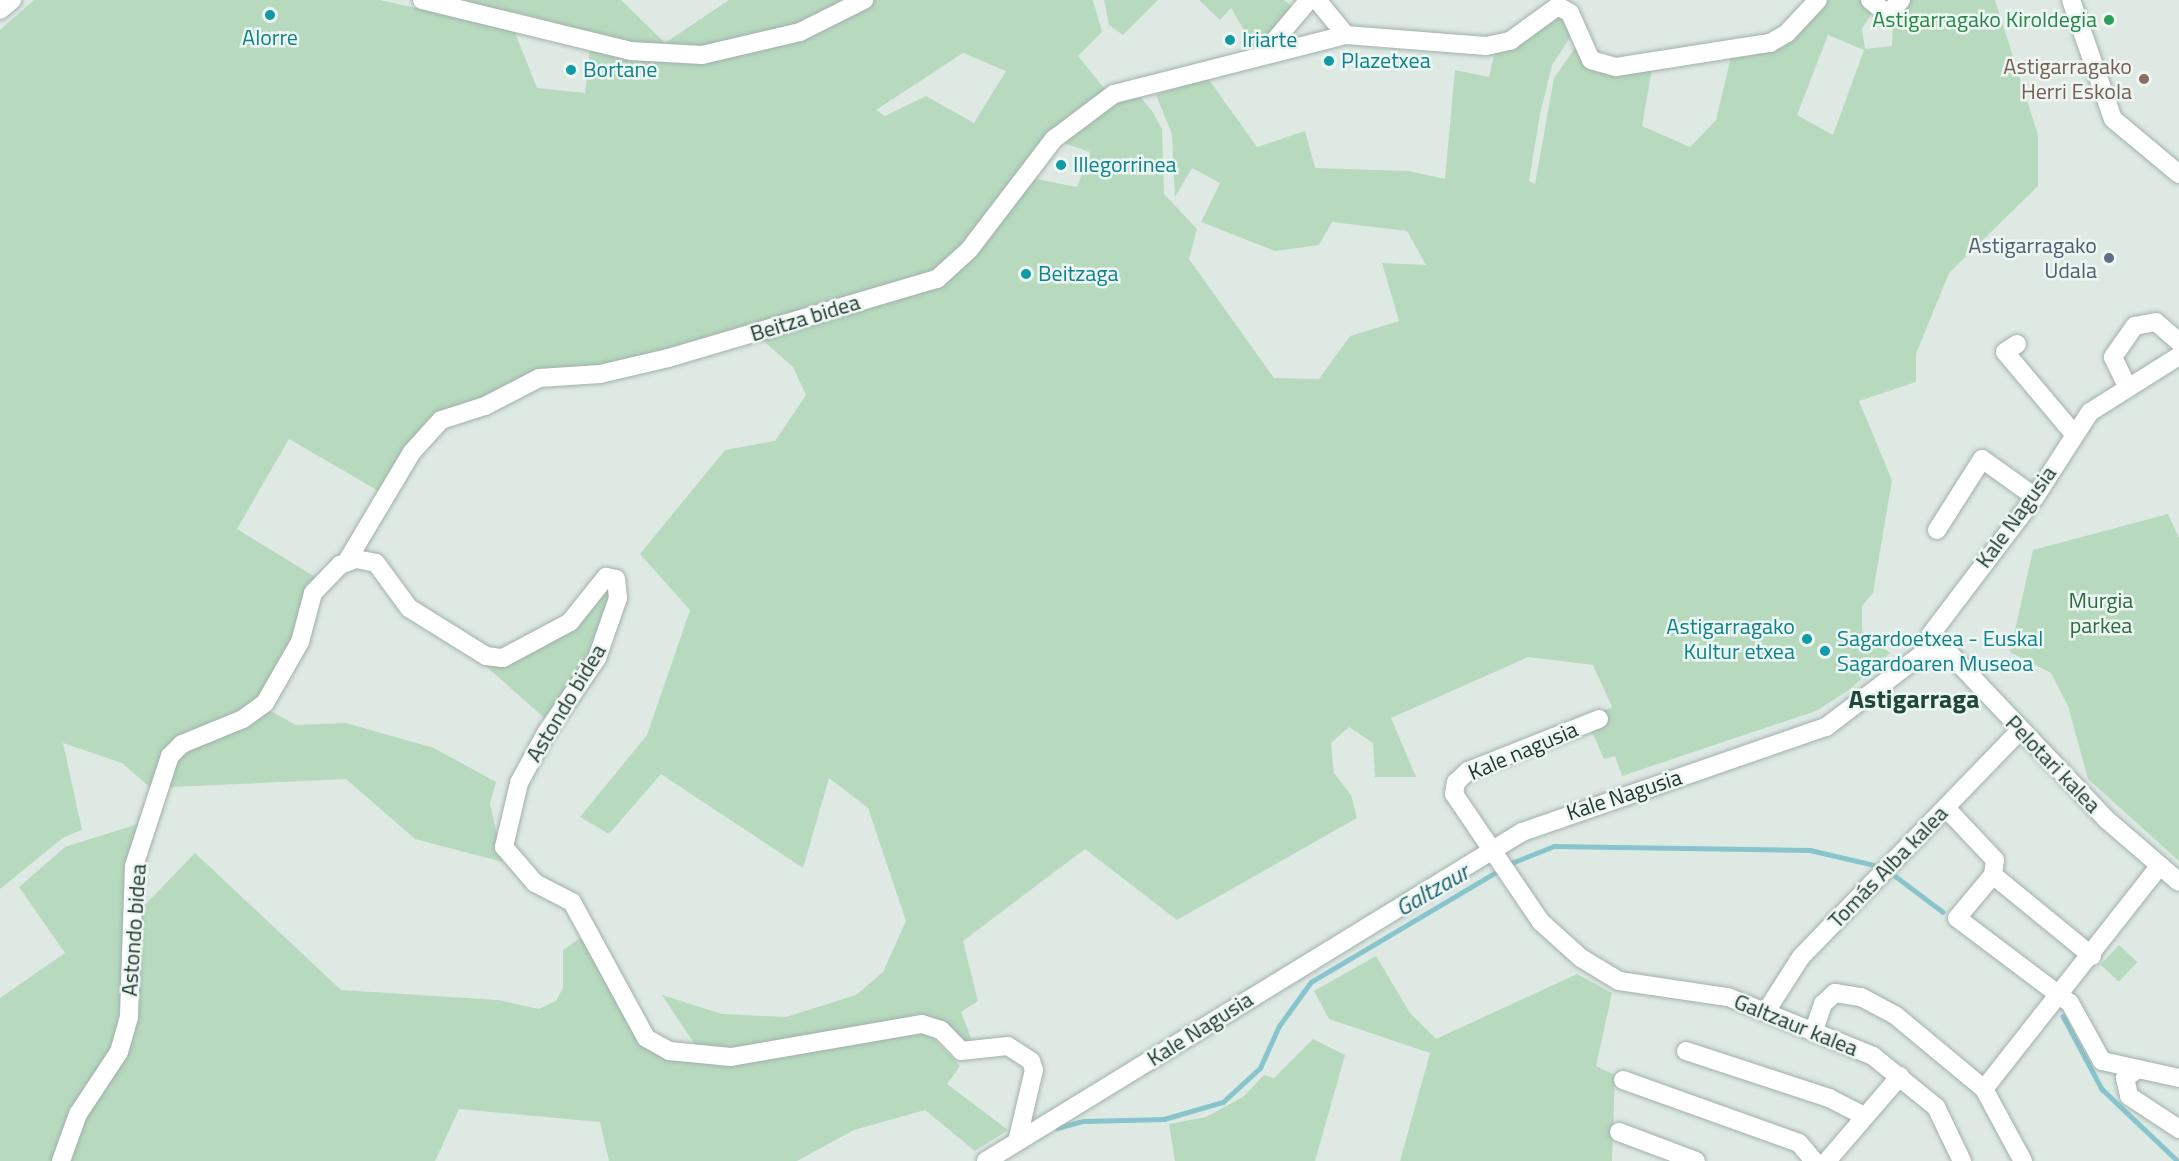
<!DOCTYPE html>
<meta charset="utf-8">
<style>
body{margin:0}
#map{position:relative;width:2179px;height:1161px;overflow:hidden;background:#dee9e4;font-family:"Titillium Web",sans-serif}
div>[style]{position:absolute}
[style*='--x']{left:calc(var(--x)*1px);top:calc(var(--y)*1px);width:calc(var(--w)*1px);rotate:calc(var(--a)*1deg)}
.green>*{inset:0;background:#b7dabf;transform-origin:0 0}
.stream>*{height:4.5px;margin:-2.25px;padding:0 2.25px;transform-origin:2.25px;border-radius:2.25px;background:#87c4cc}
.roads{filter:drop-shadow(0 0 2px #a1b0ab) drop-shadow(0 0 2px #a1b0ab)}
.street>*{height:18px;margin:-9px;padding:0 9px;transform-origin:9px;border-radius:9px;background:#fff}
.secondary>*{height:18px;margin:-9px;padding:0 9px;transform-origin:9px;border-radius:9px;background:#fff}
.dots>*{width:16px;height:16px;translate:-50% -50%;box-sizing:border-box;border:3px solid #eef6f2;border-radius:50%}
span{translate:-50% -50%;white-space:nowrap;text-align:center;line-height:1.15;-webkit-text-stroke:5px #eef6f2;paint-order:stroke}
.leisure-label{font-size:22px;color:#27864d}
.right{translate:-100% -50%;text-align:right}
.culture-label{font-size:22px;color:#0d838f}
.left{translate:0 -50%;text-align:left}
.education-label{font-size:22px;color:#785e54}
.service-label{font-size:22px;color:#4e5e75}
.street-label{font-size:22px;color:#203831}
.park-label{font-size:22px;color:#2d6c43}
.water-label{font-size:24px;color:#1e6570;font-style:italic}
.quarter-label{font-size:26px;color:#1e483c;font-weight:700}
</style>
<div id="map">
<div class="green">
<div style="clip-path:polygon(evenodd,380px 0,514px 30px,537px 88px,585px 93px,590px 48px,622px 43px,520px 13px,438px 0,621px 0,665px 43px,729px 0,854px 0,866px 8px,874px 0,1093px 0,1102px 32px,1078px 56px,1108px 93px,1138px 94px,1152px 111px,1162px 129px,1164px 194px,1197px 229px,1189px 259px,1274px 378px,1319px 379px,1350px 336px,1399px 321px,1382px 263px,1426px 265px,1407px 231px,1332px 222px,1319px 245px,1275px 251px,1201px 222px,1220px 183px,1192px 168px,1175px 197px,1172px 134px,1156px 95px,1207px 77px,1257px 147px,1305px 131px,1315px 168px,1409px 171px,1445px 179px,1455px 70px,1489px 77px,1496px 48px,1562px 13px,1571px 36px,1552px 65px,1540px 114px,1529px 181px,1535px 184px,1554px 78px,1575px 48px,1596px 72px,1652px 69px,1642px 126px,1690px 147px,1716px 120px,1731px 57px,1824px 0,1864px 0,1871px 14px,1862px 29px,1865px 49px,1892px 46px,1893px 19px,1907px 0,1995px 0,2038px 135px,2038px 186px,1949px 273px,1916px 354px,1916px 382px,1859px 401px,1892px 480px,1873px 593px,1862px 606px,1862px 631px,1890px 653px,1849px 690px,1816px 711px,1622px 776px,1615px 756px,1604px 759px,1586px 718px,1612px 707px,1593px 665px,1528px 657px,1391px 718px,1416px 777px,1375px 777px,1373px 743px,1349px 727px,1331px 743px,1334px 773px,1351px 795px,1357px 818px,1177px 920px,1085px 849px,963px 941px,978px 1001px,961px 1012px,975px 1048px,936px 1025px,699px 1051px,662px 995px,722px 1014px,786px 1017px,856px 995px,883px 972px,906px 921px,868px 808px,829px 778px,803px 868px,661px 774px,609px 834px,580px 817px,647px 735px,690px 610px,640px 554px,725px 450px,775px 441px,806px 395px,793px 367px,759px 337px,930px 288px,1031px 178px,1077px 187px,1090px 152px,1045px 137px,978px 231px,922px 281px,447px 411px,382px 493px,289px 439px,237px 529px,317px 578px,296px 623px,293px 642px,256px 703px,296px 725px,346px 723px,434px 748px,496px 782px,490px 804px,503px 862px,415px 839px,346px 779px,151px 788px,122px 763px,63px 743px,82px 830px,64px 837px,0 889px,0 30px,34px 0,380px 0,1828px 35px,1864px 50px,1833px 135px,1797px 115px,1828px 35px,380px 0,963px 53px,1006px 71px,974px 123px,926px 96px,885px 116px,876px 110px,963px 53px)"></div>
<div style="clip-path:polygon(1104px 0,1158px 0,1123px 35px,1109px 25px)"></div>
<div style="clip-path:polygon(1199px 0,1284px 0,1294px 8px,1257px 52px,1231px 8px,1220px 20px)"></div>
<div style="clip-path:polygon(2168px 514px,2179px 538px,2179px 861px,2088px 779px,2068px 706px,2051px 673px,2010px 652px,2033px 550px)"></div>
<div style="clip-path:polygon(613px 586px,603px 636px,549px 722px,481px 662px,503px 663px,542px 647px)"></div>
<div style="clip-path:polygon(144px 822px,114px 1049px,57px 1161px,0 1161px,0 998px,65px 953px,19px 887px,65px 847px)"></div>
<div style="clip-path:polygon(195px 853px,341px 990px,498px 1000px,539px 1009px,556px 1001px,563px 988px,563px 950px,583px 936px,640px 1043px,666px 1056px,927px 1032px,960px 1066px,947px 1084px,1008px 1130px,975px 1151px,925px 1110px,854px 1130px,797px 1161px,609px 1161px,600px 1122px,459px 1109px,435px 1161px,66px 1161px,74px 1135px,122px 1056px,141px 909px)"></div>
<div style="left:2119px;top:945px;width:25px;height:27px;rotate:43deg"></div>
<div style="clip-path:polygon(1376px 956px,1410px 1013px,1436px 1039px,1577px 974px,1612px 993px,1596px 1066px,1615px 1075px,1612px 1161px,1400px 1161px,1430px 1053px,1329px 1019px,1314px 991px)"></div>
<div style="clip-path:polygon(1313px 1039px,1345px 1055px,1315px 1161px,1175px 1161px,1169px 1124px,1206px 1117px,1243px 1097px,1264px 1075px,1274px 1078px)"></div>
</div>
<div class="stream">
<div style="--x:1509;--y:864;--w:48;--a:-21.8"></div>
<div style="--x:1554;--y:846;--w:256;--a:0.9"></div>
<div style="--x:1810;--y:850;--w:75;--a:13.1"></div>
<div style="--x:1890;--y:872;--w:66;--a:37"></div>
<div style="--x:2063;--y:1016;--w:83;--a:61.9"></div>
<div style="--x:2102;--y:1089;--w:105;--a:43.5"></div>
<div style="--x:1057;--y:1128;--w:28;--a:-15"></div>
<div style="--x:1084;--y:1121;--w:80;--a:-1.4"></div>
<div style="--x:1164;--y:1119;--w:61;--a:-16.1"></div>
<div style="--x:1223;--y:1102;--w:50;--a:-42.6"></div>
<div style="--x:1260;--y:1068;--w:46;--a:-65.7"></div>
<div style="--x:1279;--y:1026;--w:54;--a:-54"></div>
<div style="--x:1311;--y:982;--w:221;--a:-30.7"></div>
</div>
<div class="roads">
<div class="street">
<div style="--x:422;--y:0;--w:215;--a:13.7"></div>
<div style="--x:631;--y:51;--w:71;--a:3.2"></div>
<div style="--x:702;--y:55;--w:101;--a:-13.2"></div>
<div style="--x:800;--y:32;--w:72;--a:-26.6"></div>
<div style="--x:1317;--y:0;--w:45;--a:50.4"></div>
<div style="--x:1346;--y:35;--w:140;--a:4.5"></div>
<div style="--x:1486;--y:46;--w:25;--a:-12"></div>
<div style="--x:1510;--y:41;--w:59;--a:-36.1"></div>
<div style="--x:1558;--y:6;--w:14;--a:30"></div>
<div style="--x:1570;--y:13;--w:51;--a:65.9"></div>
<div style="--x:1591;--y:60;--w:26;--a:16"></div>
<div style="--x:1616;--y:67;--w:156;--a:-8.9"></div>
<div style="--x:1770;--y:43;--w:20;--a:-30"></div>
<div style="--x:1787;--y:33;--w:45;--a:-46.8"></div>
<div style="--x:1870;--y:0;--w:22;--a:39"></div>
<div style="--x:1887;--y:14;--w:20;--a:-45"></div>
<div style="--x:2071;--y:0;--w:126;--a:70.6"></div>
<div style="--x:2113;--y:119;--w:86;--a:39.8"></div>
<div style="--x:0;--y:10;--w:16;--a:-40"></div>
<div style="--x:1264;--y:53;--w:70;--a:-49.7"></div>
<div style="--x:2017;--y:344;--w:14;--a:146"></div>
<div style="--x:2005;--y:352;--w:107;--a:49.9"></div>
<div style="--x:2127;--y:386;--w:32;--a:-116"></div>
<div style="--x:2113;--y:357;--w:38;--a:-55"></div>
<div style="--x:2135;--y:326;--w:21;--a:-11"></div>
<div style="--x:2156;--y:322;--w:30;--a:41"></div>
<div style="--x:1937;--y:530;--w:84;--a:-57.6"></div>
<div style="--x:1982;--y:459;--w:65;--a:35.6"></div>
<div style="--x:347;--y:561;--w:127;--a:-59.2"></div>
<div style="--x:412;--y:452;--w:43;--a:-47.8"></div>
<div style="--x:441;--y:420;--w:46;--a:-17.7"></div>
<div style="--x:485;--y:406;--w:61;--a:-27.4"></div>
<div style="--x:539;--y:378;--w:61;--a:-3.8"></div>
<div style="--x:600;--y:374;--w:70;--a:-13.2"></div>
<div style="--x:668;--y:358;--w:280;--a:-16.4"></div>
<div style="--x:937;--y:279;--w:43;--a:-42.2"></div>
<div style="--x:969;--y:250;--w:140;--a:-52.6"></div>
<div style="--x:1054;--y:139;--w:75;--a:-36.9"></div>
<div style="--x:1114;--y:94;--w:239;--a:-14.3"></div>
<div style="--x:1930;--y:648;--w:14;--a:-86"></div>
<div style="--x:1931;--y:634;--w:172;--a:-52.8"></div>
<div style="--x:2035;--y:497;--w:101;--a:-57.1"></div>
<div style="--x:2090;--y:412;--w:105;--a:-32.2"></div>
<div style="--x:1599;--y:719;--w:141;--a:158.3"></div>
<div style="--x:1468;--y:771;--w:16;--a:137"></div>
<div style="--x:1456;--y:782;--w:12;--a:99"></div>
<div style="--x:1454;--y:794;--w:155;--a:55.8"></div>
<div style="--x:1541;--y:922;--w:54;--a:42"></div>
<div style="--x:1581;--y:958;--w:44;--a:31.2"></div>
<div style="--x:1619;--y:981;--w:110;--a:8.4"></div>
<div style="--x:1728;--y:997;--w:157;--a:22.1"></div>
<div style="--x:1873;--y:1056;--w:81;--a:39"></div>
<div style="--x:1936;--y:1107;--w:60;--a:64.3"></div>
<div style="--x:1946;--y:808;--w:71;--a:46.7"></div>
<div style="--x:1995;--y:860;--w:15;--a:98"></div>
<div style="--x:2092;--y:956;--w:128;--a:-140.7"></div>
<div style="--x:1993;--y:875;--w:56;--a:129.9"></div>
<div style="--x:1957;--y:918;--w:141;--a:37"></div>
<div style="--x:2070;--y:1003;--w:66;--a:61.1"></div>
<div style="--x:2102;--y:1061;--w:79;--a:12.4"></div>
<div style="--x:1767;--y:1010;--w:63;--a:-57.3"></div>
<div style="--x:1801;--y:957;--w:314;--a:-46"></div>
<div style="--x:1814;--y:1030;--w:28;--a:-71"></div>
<div style="--x:1823;--y:1004;--w:16;--a:-43"></div>
<div style="--x:1835;--y:993;--w:26;--a:9"></div>
<div style="--x:1861;--y:997;--w:38;--a:28"></div>
<div style="--x:1895;--y:1015;--w:116;--a:39.7"></div>
<div style="--x:1984;--y:1089;--w:82;--a:61.6"></div>
<div style="--x:1686;--y:1051;--w:151;--a:18.2"></div>
<div style="--x:1829;--y:1098;--w:39;--a:27"></div>
<div style="--x:2138;--y:1069;--w:16;--a:145"></div>
<div style="--x:2125;--y:1078;--w:18;--a:77"></div>
<div style="--x:2129;--y:1096;--w:60;--a:33.4"></div>
<div style="--x:1623;--y:1080;--w:187;--a:19.7"></div>
<div style="--x:1799;--y:1143;--w:23;--a:50"></div>
<div style="--x:1984;--y:1089;--w:283;--a:-51.8"></div>
<div style="--x:1619;--y:1132;--w:82;--a:20.6"></div>
<div style="--x:61;--y:1161;--w:50;--a:-70.1"></div>
<div style="--x:78;--y:1114;--w:74;--a:-56.5"></div>
<div style="--x:119;--y:1052;--w:37;--a:-74"></div>
<div style="--x:129;--y:1016;--w:150;--a:-88.1"></div>
<div style="--x:134;--y:866;--w:116;--a:-71.9"></div>
<div style="--x:170;--y:756;--w:17;--a:-45"></div>
<div style="--x:182;--y:744;--w:66;--a:-22.3"></div>
<div style="--x:243;--y:719;--w:27;--a:-36"></div>
<div style="--x:265;--y:703;--w:70;--a:-60.2"></div>
<div style="--x:300;--y:642;--w:51;--a:-75.1"></div>
<div style="--x:313;--y:593;--w:39;--a:-46"></div>
<div style="--x:340;--y:565;--w:17;--a:-21"></div>
<div style="--x:356;--y:559;--w:20;--a:11"></div>
<div style="--x:376;--y:563;--w:56;--a:53.7"></div>
<div style="--x:409;--y:608;--w:91;--a:31.9"></div>
<div style="--x:486;--y:656;--w:17;--a:7"></div>
<div style="--x:503;--y:658;--w:76;--a:-28.2"></div>
<div style="--x:570;--y:622;--w:58;--a:-51.3"></div>
<div style="--x:606;--y:577;--w:10;--a:11"></div>
<div style="--x:616;--y:579;--w:19;--a:84"></div>
<div style="--x:618;--y:598;--w:64;--a:109.3"></div>
<div style="--x:597;--y:658;--w:91;--a:124.2"></div>
<div style="--x:546;--y:733;--w:57;--a:118.4"></div>
<div style="--x:519;--y:783;--w:66;--a:103.2"></div>
<div style="--x:504;--y:847;--w:48;--a:49.3"></div>
<div style="--x:535;--y:883;--w:42;--a:27.2"></div>
<div style="--x:572;--y:902;--w:155;--a:61.4"></div>
<div style="--x:646;--y:1038;--w:26;--a:29"></div>
<div style="--x:669;--y:1051;--w:62;--a:5.5"></div>
<div style="--x:731;--y:1057;--w:194;--a:-9.8"></div>
<div style="--x:922;--y:1024;--w:20;--a:18"></div>
<div style="--x:941;--y:1030;--w:29;--a:46"></div>
<div style="--x:961;--y:1051;--w:47;--a:-6.1"></div>
<div style="--x:1008;--y:1046;--w:27;--a:33"></div>
<div style="--x:1031;--y:1061;--w:9;--a:72"></div>
<div style="--x:1034;--y:1070;--w:74;--a:103.3"></div>
<div style="--x:1827;--y:1161;--w:112;--a:-49.3"></div>
</div>
<div class="secondary">
<div style="--x:986;--y:1161;--w:629;--a:-31.54"></div>
<div style="--x:1522;--y:832;--w:322;--a:-19.1"></div>
<div style="--x:1826;--y:727;--w:131;--a:-37.2"></div>
<div style="--x:1930;--y:648;--w:21;--a:17"></div>
<div style="--x:1950;--y:654;--w:227;--a:46.6"></div>
<div style="--x:2106;--y:819;--w:96;--a:40.8"></div>
</div>
</div>
<div class="dots">
<div style="left:270px;top:15px;background:#0f9aa8"></div>
<div style="left:2109px;top:20px;background:#2e9e5b"></div>
<div style="left:1230px;top:40px;background:#0f9aa8"></div>
<div style="left:1329px;top:61px;background:#0f9aa8"></div>
<div style="left:571px;top:70px;background:#0f9aa8"></div>
<div style="left:2144px;top:79px;background:#8d6e63"></div>
<div style="left:1061px;top:165px;background:#0f9aa8"></div>
<div style="left:2109px;top:258px;background:#5c6f8a"></div>
<div style="left:1026px;top:274px;background:#0f9aa8"></div>
<div style="left:1807px;top:639px;background:#0f9aa8"></div>
<div style="left:1825px;top:651px;background:#0f9aa8"></div>
</div>
<div class="leisure-label">
<span class="right" style="left:2097px;top:20px">Astigarragako Kiroldegia</span>
</div>
<div class="culture-label">
<span style="left:270px;top:38px">Alorre</span>
<span class="left" style="left:1242px;top:40px">Iriarte</span>
<span class="left" style="left:1341px;top:61px">Plazetxea</span>
<span class="left" style="left:583px;top:70px">Bortane</span>
<span class="left" style="left:1073px;top:165px">Illegorrinea</span>
<span class="left" style="left:1038px;top:274px">Beitzaga</span>
<span class="right" style="left:1795px;top:639px">Astigarragako<br>Kultur etxea</span>
<span class="left" style="left:1837px;top:651px">Sagardoetxea - Euskal<br>Sagardoaren Museoa</span>
</div>
<div class="education-label">
<span class="right" style="left:2132px;top:79px">Astigarragako<br>Herri Eskola</span>
</div>
<div class="service-label">
<span class="right" style="left:2097px;top:258px">Astigarragako<br>Udala</span>
</div>
<div class="street-label">
<span style="left:805px;top:318px;rotate:-17deg">Beitza bidea</span>
<span style="left:2016px;top:517px;rotate:-54deg">Kale Nagusia</span>
<span style="left:566px;top:703px;rotate:-59deg">Astondo bidea</span>
<span style="left:1523px;top:751px;rotate:-23deg">Kale nagusia</span>
<span style="left:2053px;top:764px;rotate:46deg">Pelotari kalea</span>
<span style="left:1624px;top:795px;rotate:-18deg">Kale Nagusia</span>
<span style="left:1888px;top:867px;rotate:-46deg">Tomás Alba kalea</span>
<span style="left:134px;top:930px;rotate:-86deg">Astondo bidea</span>
<span style="left:1796px;top:1025px;rotate:22deg">Galtzaur kalea</span>
<span style="left:1200px;top:1029px;rotate:-32deg">Kale Nagusia</span>
</div>
<div class="park-label">
<span style="left:2101px;top:613px">Murgia<br>parkea</span>
</div>
<div class="water-label">
<span style="left:1432px;top:890px;rotate:-30deg">Galtzaur</span>
</div>
<div class="quarter-label">
<span style="left:1914px;top:699px">Astigarraga</span>
</div>
</div>
